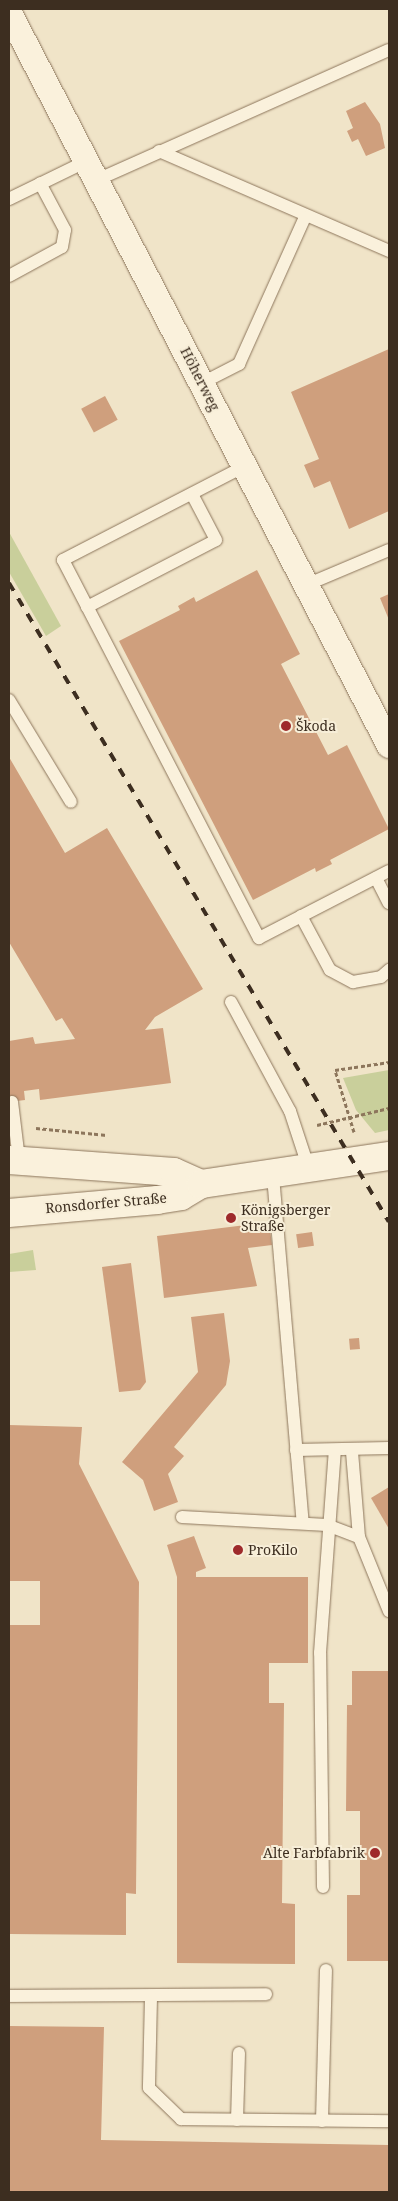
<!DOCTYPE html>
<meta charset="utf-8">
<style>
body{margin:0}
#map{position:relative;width:398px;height:2201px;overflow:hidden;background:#f0e4c8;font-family:"Noto Serif",serif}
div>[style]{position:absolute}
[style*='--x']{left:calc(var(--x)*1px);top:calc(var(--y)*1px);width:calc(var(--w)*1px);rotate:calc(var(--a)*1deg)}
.green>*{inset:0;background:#c9cf9b}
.building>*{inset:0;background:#cf9f7d;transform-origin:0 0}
.path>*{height:3px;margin-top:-1.5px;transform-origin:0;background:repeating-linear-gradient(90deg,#8d765c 0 4px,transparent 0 6.5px)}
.roads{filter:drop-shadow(0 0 1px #8d765c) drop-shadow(0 0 1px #8d765c)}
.lane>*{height:12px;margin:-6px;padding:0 6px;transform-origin:6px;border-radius:6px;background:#faf1dc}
.street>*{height:25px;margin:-12.5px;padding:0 12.5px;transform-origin:12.5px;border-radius:12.5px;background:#faf1dc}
.secondary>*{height:28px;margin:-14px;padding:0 14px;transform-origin:14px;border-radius:14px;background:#faf1dc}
.rail>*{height:4px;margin-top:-2px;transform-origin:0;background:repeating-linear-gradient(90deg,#3d2e20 0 9px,transparent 0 18px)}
.dots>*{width:14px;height:14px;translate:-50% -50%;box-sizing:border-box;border:2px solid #f7eed8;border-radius:50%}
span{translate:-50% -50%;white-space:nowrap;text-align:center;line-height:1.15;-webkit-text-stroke:4px #f7eed8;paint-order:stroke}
.street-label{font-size:14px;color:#3d2e20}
.poi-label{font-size:14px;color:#3d2e20}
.left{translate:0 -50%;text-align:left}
.right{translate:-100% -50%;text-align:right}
.frame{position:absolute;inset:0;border:10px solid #3d2e20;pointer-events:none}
</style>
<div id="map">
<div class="green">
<div style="clip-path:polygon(9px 532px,61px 626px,46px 636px,9px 572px)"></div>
<div style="clip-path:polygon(389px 1070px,389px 1130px,375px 1133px,356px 1110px,343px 1078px)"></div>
<div style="clip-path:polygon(33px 1250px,36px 1270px,9px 1272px,9px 1254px)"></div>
</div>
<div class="building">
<div style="clip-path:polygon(365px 102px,380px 124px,385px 148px,366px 156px,358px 139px,352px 142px,347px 131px,353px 128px,346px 111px)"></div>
<div style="clip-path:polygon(389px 349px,389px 511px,349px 529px,330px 481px,314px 488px,304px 465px,319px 459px,291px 392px)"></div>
<div style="left:105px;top:396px;width:27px;height:27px;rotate:62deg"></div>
<div style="clip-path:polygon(257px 570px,300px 654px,281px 664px,328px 755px,347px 745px,389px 829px,330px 860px,332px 864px,316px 872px,315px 868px,253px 900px,119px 641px,180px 610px,178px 606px,194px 597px,196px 602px)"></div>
<div style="clip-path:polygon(389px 594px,389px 620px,380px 598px)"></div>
<div style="clip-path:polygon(9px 757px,65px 853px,107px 828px,203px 989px,155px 1017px,145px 1030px,163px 1028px,171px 1083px,40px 1100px,39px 1089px,24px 1091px,25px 1100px,9px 1102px,9px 1041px,33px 1037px,35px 1044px,75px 1039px,62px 1018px,56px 1021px,9px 942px)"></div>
<div style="clip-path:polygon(269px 1222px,272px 1245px,248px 1248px,257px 1286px,164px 1298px,157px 1236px)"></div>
<div style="left:312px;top:1232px;width:14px;height:16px;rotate:82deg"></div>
<div style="clip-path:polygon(131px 1263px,146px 1382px,140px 1390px,119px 1392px,102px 1267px)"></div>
<div style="clip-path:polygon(224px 1313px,230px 1361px,226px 1385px,174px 1447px,184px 1456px,168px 1474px,178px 1502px,154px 1511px,143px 1480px,122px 1462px,198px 1372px,191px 1317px)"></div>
<div style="left:359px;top:1338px;width:11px;height:10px;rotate:85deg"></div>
<div style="clip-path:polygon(9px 1425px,82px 1427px,79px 1464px,139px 1582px,136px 1894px,126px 1893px,126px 1935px,9px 1934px,9px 1625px,40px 1625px,40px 1581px,9px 1581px)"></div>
<div style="clip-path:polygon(389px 1487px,389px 1529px,371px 1498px)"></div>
<div style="clip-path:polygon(194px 1536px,206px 1568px,196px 1572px,196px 1577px,308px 1577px,308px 1663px,269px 1663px,269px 1703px,284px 1703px,282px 1903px,295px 1904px,295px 1964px,177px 1963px,177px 1577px,167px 1545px)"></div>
<div style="clip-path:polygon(352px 1671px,389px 1671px,389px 1961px,347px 1961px,347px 1895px,360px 1895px,360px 1811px,346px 1811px,347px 1705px,352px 1705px)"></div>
<div style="clip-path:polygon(9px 2026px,104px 2027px,101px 2140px,389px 2145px,389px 2192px,9px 2192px)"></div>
</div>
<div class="path">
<div style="--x:317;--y:1125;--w:74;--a:-13.3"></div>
<div style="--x:36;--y:1128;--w:71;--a:5.6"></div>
<div style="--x:354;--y:1132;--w:65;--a:-107"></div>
<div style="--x:335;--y:1070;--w:55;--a:-8.4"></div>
</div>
<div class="roads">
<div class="lane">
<div style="--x:159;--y:151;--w:251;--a:23.5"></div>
<div style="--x:99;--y:179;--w:317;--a:-24"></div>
<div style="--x:9;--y:199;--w:89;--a:-26"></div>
<div style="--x:9;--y:276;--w:60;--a:-28.7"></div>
<div style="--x:62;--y:247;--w:17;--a:-80"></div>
<div style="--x:65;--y:230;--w:53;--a:-118"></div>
<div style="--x:202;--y:383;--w:42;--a:-27.2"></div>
<div style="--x:239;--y:364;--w:161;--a:-65.8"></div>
<div style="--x:245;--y:466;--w:205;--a:152.7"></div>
<div style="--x:63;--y:560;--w:426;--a:62.6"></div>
<div style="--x:259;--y:938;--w:146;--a:-27.3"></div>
<div style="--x:306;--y:585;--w:90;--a:-22.9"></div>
<div style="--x:87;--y:607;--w:145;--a:-27.4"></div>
<div style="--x:216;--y:540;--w:52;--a:-117.6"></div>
<div style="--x:9;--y:700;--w:119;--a:58.7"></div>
<div style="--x:376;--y:878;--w:28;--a:63"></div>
<div style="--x:301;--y:916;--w:61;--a:61.8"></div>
<div style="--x:330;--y:970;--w:26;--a:28"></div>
<div style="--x:353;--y:982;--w:28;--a:-10"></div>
<div style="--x:381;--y:977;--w:11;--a:-41"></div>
<div style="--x:231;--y:1002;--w:124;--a:61.6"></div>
<div style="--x:290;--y:1111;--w:61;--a:71.9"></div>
<div style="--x:12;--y:1102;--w:58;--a:83.1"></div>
<div style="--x:273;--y:1176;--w:348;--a:85.1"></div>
<div style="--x:296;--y:1450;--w:93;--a:-1.2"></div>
<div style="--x:352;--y:1452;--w:85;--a:85.3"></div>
<div style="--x:359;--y:1537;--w:80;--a:67.9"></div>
<div style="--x:182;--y:1517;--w:145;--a:3.2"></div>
<div style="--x:327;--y:1525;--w:34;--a:21"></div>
<div style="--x:323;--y:1887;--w:234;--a:-90.7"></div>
<div style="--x:320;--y:1653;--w:203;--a:-85.8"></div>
<div style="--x:9;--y:1996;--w:257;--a:-0.4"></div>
<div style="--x:151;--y:1997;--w:91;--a:91.3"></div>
<div style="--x:149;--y:2088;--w:45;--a:44.1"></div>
<div style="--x:181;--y:2119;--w:208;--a:0.6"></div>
<div style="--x:237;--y:2120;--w:67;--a:-88.3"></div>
<div style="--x:322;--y:2121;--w:151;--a:-88.5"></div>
</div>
<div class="street">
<div style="--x:9;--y:13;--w:825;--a:62.57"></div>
</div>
<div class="secondary">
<div style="--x:9;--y:1160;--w:165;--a:4.2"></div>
<div style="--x:174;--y:1172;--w:30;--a:24"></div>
<div style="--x:9;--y:1213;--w:149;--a:-5"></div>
<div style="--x:157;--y:1200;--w:24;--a:-9"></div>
<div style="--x:181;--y:1196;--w:23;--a:-31"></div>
<div style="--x:201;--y:1184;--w:190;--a:-8.5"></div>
</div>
</div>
<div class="rail">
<div style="--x:9;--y:583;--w:743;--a:59.26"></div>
</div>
<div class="dots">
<div style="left:286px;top:726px;background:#9e2a2b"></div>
<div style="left:231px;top:1218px;background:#9e2a2b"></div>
<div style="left:238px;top:1550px;background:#9e2a2b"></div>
<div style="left:375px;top:1853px;background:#9e2a2b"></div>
</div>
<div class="street-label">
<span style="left:200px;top:379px;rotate:63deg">Höherweg</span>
<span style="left:106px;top:1203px;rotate:-5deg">Ronsdorfer Straße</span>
</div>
<div class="poi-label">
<span class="left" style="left:296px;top:726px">Škoda</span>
<span class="left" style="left:241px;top:1218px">Königsberger<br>Straße</span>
<span class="left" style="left:248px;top:1550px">ProKilo</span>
<span class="right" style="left:365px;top:1853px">Alte Farbfabrik</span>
</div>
<div class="frame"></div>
</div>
